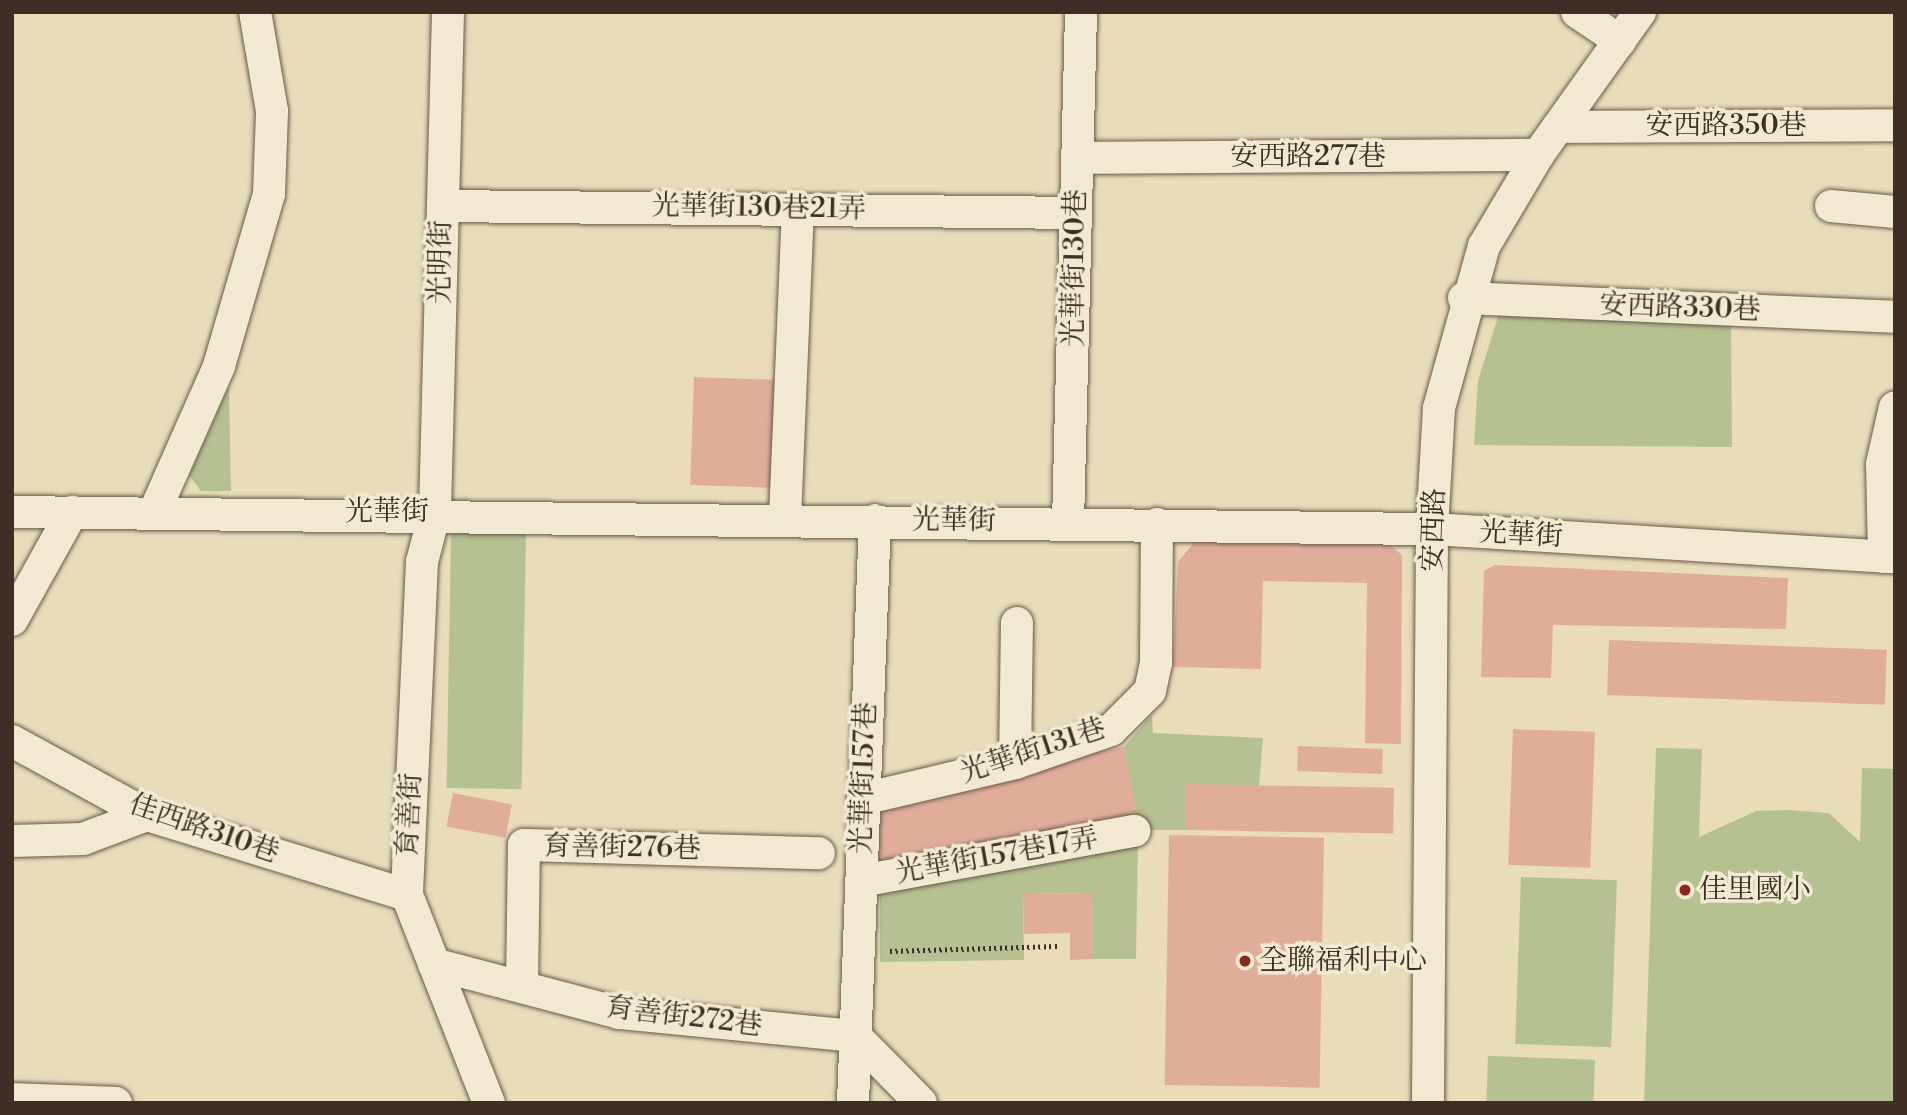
<!DOCTYPE html>
<meta charset="utf-8">
<style>
body{margin:0}
#map{position:relative;width:1907px;height:1115px;overflow:hidden;background:#e9ddb9;font-family:"Libre Bodoni","Noto Serif TC",serif}
div>[style]{position:absolute}
[style*='--x']{left:calc(var(--x)*1px);top:calc(var(--y)*1px);width:calc(var(--w)*1px);rotate:calc(var(--a)*1deg)}
.green>*{inset:0;background:#b5c190;transform-origin:0 0}
.building>*{inset:0;background:#e1ad9b;transform-origin:0 0}
.path>*{height:4.5px;margin-top:-2.25px;transform-origin:0;background:repeating-linear-gradient(90deg,#3e2e25 0 2px,transparent 0 5.5px)}
.roads{filter:drop-shadow(0 0 2px #695a4a) drop-shadow(0 0 2px #695a4a)}
.minor>*{height:32px;margin:-16px;padding:0 16px;transform-origin:16px;border-radius:16px;background:#f1e9d2}
.dots>*{width:19px;height:19px;translate:-50% -50%;box-sizing:border-box;border:4px solid #f1e9d2;border-radius:50%}
span{translate:-50% -50%;white-space:nowrap;text-align:center;line-height:1.15;-webkit-text-stroke:7px #f1e9d2;paint-order:stroke}
.street-label{font-size:28px;color:#3e2e25}
.poi-label{font-size:28px;color:#3e2e25}
.left{translate:0 -50%;text-align:left}
.frame{position:absolute;inset:0;border:14px solid #3e2e25;pointer-events:none}
</style>
<div id="map">
<div class="green">
<div style="clip-path:polygon(1500px 310px,1731px 318px,1732px 447px,1474px 445px,1478px 381px)"></div>
<div style="clip-path:polygon(229px 387px,231px 491px,201px 491px,189px 475px)"></div>
<div style="left:451px;top:532px;width:75px;height:256px;rotate:1deg"></div>
<div style="clip-path:polygon(1152px 715px,1153px 733px,1263px 738px,1259px 786px,1185px 830px,1139px 830px,1124px 747px)"></div>
<div style="clip-path:polygon(1656px 748px,1702px 749px,1699px 837px,1756px 811px,1788px 810px,1829px 813px,1860px 842px,1862px 768px,1895px 769px,1895px 1103px,1644px 1103px)"></div>
<div style="clip-path:polygon(1138px 842px,1136px 959px,1092px 959px,1091px 893px,1023px 894px,1024px 960px,880px 962px,880px 887px)"></div>
<div style="left:1521px;top:877px;width:96px;height:167px;rotate:2deg"></div>
<div style="left:1488px;top:1056px;width:107px;height:47px;rotate:2deg"></div>
</div>
<div class="building">
<div style="left:694px;top:377px;width:83px;height:108px;rotate:2deg"></div>
<div style="clip-path:polygon(1195px 541px,1388px 543px,1402px 555px,1401px 744px,1365px 743px,1367px 583px,1263px 581px,1261px 669px,1173px 667px,1178px 562px)"></div>
<div style="clip-path:polygon(1495px 565px,1788px 578px,1786px 629px,1553px 625px,1551px 678px,1481px 677px,1484px 571px)"></div>
<div style="left:1609px;top:640px;width:278px;height:55px;rotate:2deg"></div>
<div style="left:1513px;top:729px;width:82px;height:136px;rotate:2deg"></div>
<div style="left:1298px;top:746px;width:85px;height:25px;rotate:2deg"></div>
<div style="left:1124px;top:747px;width:71px;height:262px;rotate:79deg"></div>
<div style="left:1186px;top:784px;width:208px;height:46px;rotate:1deg"></div>
<div style="left:453px;top:793px;width:60px;height:34px;rotate:11deg"></div>
<div style="left:1169px;top:835px;width:155px;height:250px;rotate:1deg"></div>
<div style="clip-path:polygon(1091px 893px,1092px 959px,1070px 960px,1070px 933px,1024px 934px,1023px 894px)"></div>
</div>
<div class="path">
<div style="--x:890;--y:951;--w:168;--a:-1.7"></div>
</div>
<div class="roads">
<div class="minor">
<div style="--x:448;--y:12;--w:500;--a:91.49"></div>
<div style="--x:435;--y:512;--w:52;--a:104.6"></div>
<div style="--x:422;--y:562;--w:333;--a:92.6"></div>
<div style="--x:407;--y:895;--w:224;--a:68.5"></div>
<div style="--x:1577;--y:12;--w:52;--a:34"></div>
<div style="--x:1558;--y:127;--w:337;--a:-0.3"></div>
<div style="--x:1077;--y:158;--w:461;--a:-0.4"></div>
<div style="--x:443;--y:206;--w:633;--a:0.63"></div>
<div style="--x:1831;--y:206;--w:64;--a:5.4"></div>
<div style="--x:1464;--y:298;--w:431;--a:2.5"></div>
<div style="--x:12;--y:512;--w:1420;--a:0.69"></div>
<div style="--x:1432;--y:529;--w:464;--a:3.5"></div>
<div style="--x:154;--y:513;--w:161;--a:-66.1"></div>
<div style="--x:219;--y:366;--w:179;--a:-73.8"></div>
<div style="--x:269;--y:194;--w:83;--a:-87.9"></div>
<div style="--x:272;--y:111;--w:100;--a:-99.7"></div>
<div style="--x:785;--y:518;--w:310;--a:-87.6"></div>
<div style="--x:1068;--y:523;--w:511;--a:-88.54"></div>
<div style="--x:1884;--y:557;--w:93;--a:-91.2"></div>
<div style="--x:1882;--y:464;--w:58;--a:-77.2"></div>
<div style="--x:12;--y:620;--w:124;--a:-60.9"></div>
<div style="--x:12;--y:741;--w:154;--a:28.7"></div>
<div style="--x:147;--y:815;--w:272;--a:17.1"></div>
<div style="--x:1015;--y:763;--w:140;--a:-89.2"></div>
<div style="--x:863;--y:799;--w:156;--a:-13.3"></div>
<div style="--x:1015;--y:763;--w:102;--a:-19"></div>
<div style="--x:1111;--y:730;--w:55;--a:-45"></div>
<div style="--x:1150;--y:691;--w:29;--a:-78"></div>
<div style="--x:1156;--y:663;--w:139;--a:-89.6"></div>
<div style="--x:12;--y:841;--w:71;--a:-1.6"></div>
<div style="--x:83;--y:839;--w:68;--a:-20.6"></div>
<div style="--x:861;--y:881;--w:278;--a:-10.4"></div>
<div style="--x:434;--y:964;--w:191;--a:14.8"></div>
<div style="--x:619;--y:1013;--w:237;--a:5.6"></div>
<div style="--x:522;--y:986;--w:141;--a:-89.2"></div>
<div style="--x:524;--y:845;--w:295;--a:1.6"></div>
<div style="--x:855;--y:1036;--w:94;--a:45.4"></div>
<div style="--x:12;--y:1099;--w:104;--a:2.2"></div>
<div style="--x:853;--y:1103;--w:583;--a:-87.84"></div>
<div style="--x:1428;--y:1103;--w:574;--a:-89.6"></div>
<div style="--x:1432;--y:529;--w:121;--a:-86.7"></div>
<div style="--x:1439;--y:408;--w:168;--a:-74.5"></div>
<div style="--x:1484;--y:246;--w:106;--a:-59.3"></div>
<div style="--x:1538;--y:155;--w:176;--a:-54.5"></div>
</div>
</div>
<div class="dots">
<div style="left:1685px;top:890px;background:#8f2418"></div>
<div style="left:1245px;top:961px;background:#8f2418"></div>
</div>
<div class="street-label">
<span style="left:1726px;top:126px">安西路350巷</span>
<span style="left:1308px;top:157px">安西路277巷</span>
<span style="left:759px;top:208px;rotate:1deg">光華街130巷21弄</span>
<span style="left:441px;top:262px;rotate:-89deg">光明街</span>
<span style="left:1075px;top:268px;rotate:-89deg">光華街130巷</span>
<span style="left:1680px;top:308px;rotate:2deg">安西路330巷</span>
<span style="left:387px;top:512px">光華街</span>
<span style="left:954px;top:521px;rotate:1deg">光華街</span>
<span style="left:1434px;top:530px;rotate:-88deg">安西路</span>
<span style="left:1521px;top:535px;rotate:3deg">光華街</span>
<span style="left:1033px;top:751px;rotate:-18deg">光華街131巷</span>
<span style="left:864px;top:778px;rotate:-88deg">光華街157巷</span>
<span style="left:410px;top:815px;rotate:-87deg">育善街</span>
<span style="left:204px;top:829px;rotate:19deg">佳西路310巷</span>
<span style="left:622px;top:848px;rotate:1deg">育善街276巷</span>
<span style="left:997px;top:856px;rotate:-10deg">光華街157巷17弄</span>
<span style="left:684px;top:1017px;rotate:7deg">育善街272巷</span>
</div>
<div class="poi-label">
<span class="left" style="left:1699px;top:890px">佳里國小</span>
<span class="left" style="left:1259px;top:961px">全聯福利中心</span>
</div>
<div class="frame"></div>
</div>
